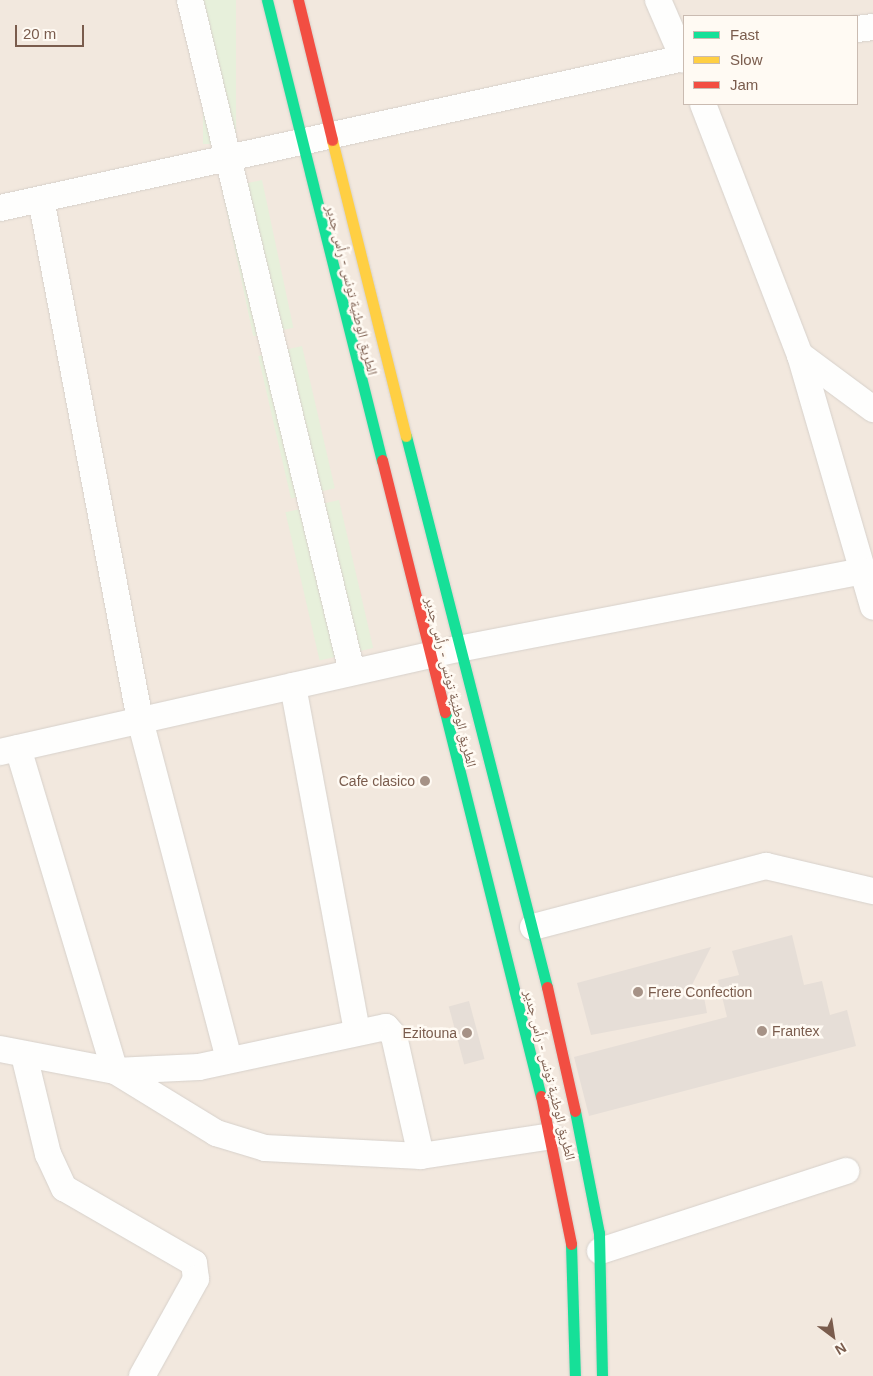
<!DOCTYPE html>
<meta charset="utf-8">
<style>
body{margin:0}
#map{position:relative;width:873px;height:1376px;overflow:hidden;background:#f9f5f0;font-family:Helvetica,"Noto Naskh Arabic",sans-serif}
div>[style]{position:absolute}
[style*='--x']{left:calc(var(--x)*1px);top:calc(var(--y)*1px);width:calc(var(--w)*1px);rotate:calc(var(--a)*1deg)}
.residential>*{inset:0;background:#f2e8de}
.green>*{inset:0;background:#e7f0db;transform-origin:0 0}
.building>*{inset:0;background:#e6ded7;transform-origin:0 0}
.roads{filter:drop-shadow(0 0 1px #d7d1cb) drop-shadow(0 0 1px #d7d1cb)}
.street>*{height:26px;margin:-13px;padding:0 13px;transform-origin:13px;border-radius:13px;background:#fefefd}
.fast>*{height:11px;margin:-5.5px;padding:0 5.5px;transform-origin:5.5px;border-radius:5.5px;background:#16e098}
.slow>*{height:11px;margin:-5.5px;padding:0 5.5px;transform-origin:5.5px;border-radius:5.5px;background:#ffcf43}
.jam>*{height:11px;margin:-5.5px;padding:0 5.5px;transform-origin:5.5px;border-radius:5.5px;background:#f24e42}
.dots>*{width:14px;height:14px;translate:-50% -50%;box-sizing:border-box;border:2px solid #fffaf3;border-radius:50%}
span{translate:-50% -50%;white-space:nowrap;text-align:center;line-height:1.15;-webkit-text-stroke:5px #fffaf3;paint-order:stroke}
.street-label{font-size:14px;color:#7a5c4d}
.poi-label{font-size:14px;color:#7a5c4d}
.right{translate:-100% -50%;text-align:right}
.left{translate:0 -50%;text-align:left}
.legend{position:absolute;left:683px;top:15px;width:175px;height:90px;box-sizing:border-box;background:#fffaf3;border:1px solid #cabbb1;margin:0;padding:6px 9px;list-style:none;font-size:15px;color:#7a5c4d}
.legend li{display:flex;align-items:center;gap:10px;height:25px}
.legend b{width:25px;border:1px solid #cabbb1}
.north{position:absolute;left:808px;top:1311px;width:50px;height:50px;-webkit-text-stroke:4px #fffaf3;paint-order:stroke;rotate:149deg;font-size:14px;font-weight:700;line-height:20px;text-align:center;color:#7a5c4d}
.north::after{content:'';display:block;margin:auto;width:18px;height:22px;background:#7a5c4d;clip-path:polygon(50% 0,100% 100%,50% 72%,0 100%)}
.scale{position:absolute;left:15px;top:25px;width:69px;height:22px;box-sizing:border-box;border:2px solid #7a5c4d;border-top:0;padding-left:6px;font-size:15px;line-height:18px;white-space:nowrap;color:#7a5c4d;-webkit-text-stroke:4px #fffaf3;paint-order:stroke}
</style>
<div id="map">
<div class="residential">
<div style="clip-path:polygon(evenodd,0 0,873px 0,873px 1376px,0 1376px,0 0,684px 16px,857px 16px,857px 104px,684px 104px,684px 16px)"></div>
</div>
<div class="green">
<div style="left:203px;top:0;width:33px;height:144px"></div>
<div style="left:262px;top:180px;width:151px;height:41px;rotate:78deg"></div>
<div style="left:302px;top:346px;width:146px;height:45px;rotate:77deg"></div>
<div style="left:339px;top:500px;width:152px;height:55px;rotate:77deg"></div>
</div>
<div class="building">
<div style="clip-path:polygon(792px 935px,804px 985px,822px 981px,830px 1015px,847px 1010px,856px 1046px,589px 1116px,574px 1057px,727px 1017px,718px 980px,739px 975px,732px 951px)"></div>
<div style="clip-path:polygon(711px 947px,691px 987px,704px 997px,707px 1013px,591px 1035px,577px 983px)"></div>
<div style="left:469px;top:1001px;width:60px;height:21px;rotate:75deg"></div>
</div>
<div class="roads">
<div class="street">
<div style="--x:190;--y:0;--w:691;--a:76.45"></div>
<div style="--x:658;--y:0;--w:65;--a:66.6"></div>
<div style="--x:857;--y:29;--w:16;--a:-7"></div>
<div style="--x:703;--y:104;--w:269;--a:68.9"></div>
<div style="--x:800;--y:355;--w:262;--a:73.8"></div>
<div style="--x:41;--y:199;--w:530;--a:79.24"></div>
<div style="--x:140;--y:720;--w:350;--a:75.3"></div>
<div style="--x:0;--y:208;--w:700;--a:-12.37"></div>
<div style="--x:800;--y:355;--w:91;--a:36.5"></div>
<div style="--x:293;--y:686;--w:350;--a:79.5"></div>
<div style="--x:18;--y:748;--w:337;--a:73.3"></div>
<div style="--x:115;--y:1071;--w:84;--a:-2.7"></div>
<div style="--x:199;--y:1067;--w:191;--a:-12.1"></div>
<div style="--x:386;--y:1027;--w:12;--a:48"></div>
<div style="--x:394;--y:1036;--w:123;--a:77.3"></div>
<div style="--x:0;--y:752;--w:469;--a:-12.7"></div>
<div style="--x:458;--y:649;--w:412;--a:-10.9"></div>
<div style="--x:533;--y:927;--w:241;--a:-14.7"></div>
<div style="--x:766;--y:866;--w:110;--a:13.2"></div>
<div style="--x:0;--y:1049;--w:117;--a:10.8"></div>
<div style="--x:115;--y:1071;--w:119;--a:31.5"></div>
<div style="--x:216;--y:1133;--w:51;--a:17"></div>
<div style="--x:265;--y:1148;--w:156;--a:2.9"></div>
<div style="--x:421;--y:1156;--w:132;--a:-8.7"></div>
<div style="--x:24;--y:1055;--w:102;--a:76.4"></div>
<div style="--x:48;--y:1154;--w:38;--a:65"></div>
<div style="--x:64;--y:1188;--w:150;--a:30"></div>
<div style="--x:194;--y:1263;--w:16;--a:83"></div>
<div style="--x:196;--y:1279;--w:111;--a:119.1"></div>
<div style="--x:600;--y:1251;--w:259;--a:-18"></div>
</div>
<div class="fast">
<div style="--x:267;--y:0;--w:474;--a:76"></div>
<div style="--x:406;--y:436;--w:569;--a:75.65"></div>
<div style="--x:445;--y:712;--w:396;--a:76"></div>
<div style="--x:575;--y:1111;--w:124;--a:78.9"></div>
<div style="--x:599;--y:1233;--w:143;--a:88.8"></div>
<div style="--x:571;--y:1244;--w:132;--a:88.3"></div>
</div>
<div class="slow">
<div style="--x:332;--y:140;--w:305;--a:76"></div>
</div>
<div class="jam">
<div style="--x:298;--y:0;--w:144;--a:76.3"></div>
<div style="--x:382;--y:460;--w:260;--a:76"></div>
<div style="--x:547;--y:987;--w:127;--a:77.3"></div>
<div style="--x:541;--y:1096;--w:151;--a:78.5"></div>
</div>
</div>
<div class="dots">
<div style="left:425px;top:781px;background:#a69286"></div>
<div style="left:638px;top:992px;background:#a69286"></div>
<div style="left:762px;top:1031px;background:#a69286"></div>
<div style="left:467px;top:1033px;background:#a69286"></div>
</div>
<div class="street-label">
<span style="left:352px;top:290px;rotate:76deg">الطريق الوطنية تونس - رأس جدير</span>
<span style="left:451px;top:682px;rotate:76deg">الطريق الوطنية تونس - رأس جدير</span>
<span style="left:550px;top:1075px;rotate:76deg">الطريق الوطنية تونس - رأس جدير</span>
</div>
<div class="poi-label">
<span class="right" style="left:415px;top:781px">Cafe clasico</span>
<span class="left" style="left:648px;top:992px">Frere Confection</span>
<span class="left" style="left:772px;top:1031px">Frantex</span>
<span class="right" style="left:457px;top:1033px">Ezitouna</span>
</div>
<ul class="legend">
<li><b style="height:6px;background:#16e098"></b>Fast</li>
<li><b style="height:6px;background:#ffcf43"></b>Slow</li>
<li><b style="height:6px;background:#f24e42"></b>Jam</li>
</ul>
<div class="north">N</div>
<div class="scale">20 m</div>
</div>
